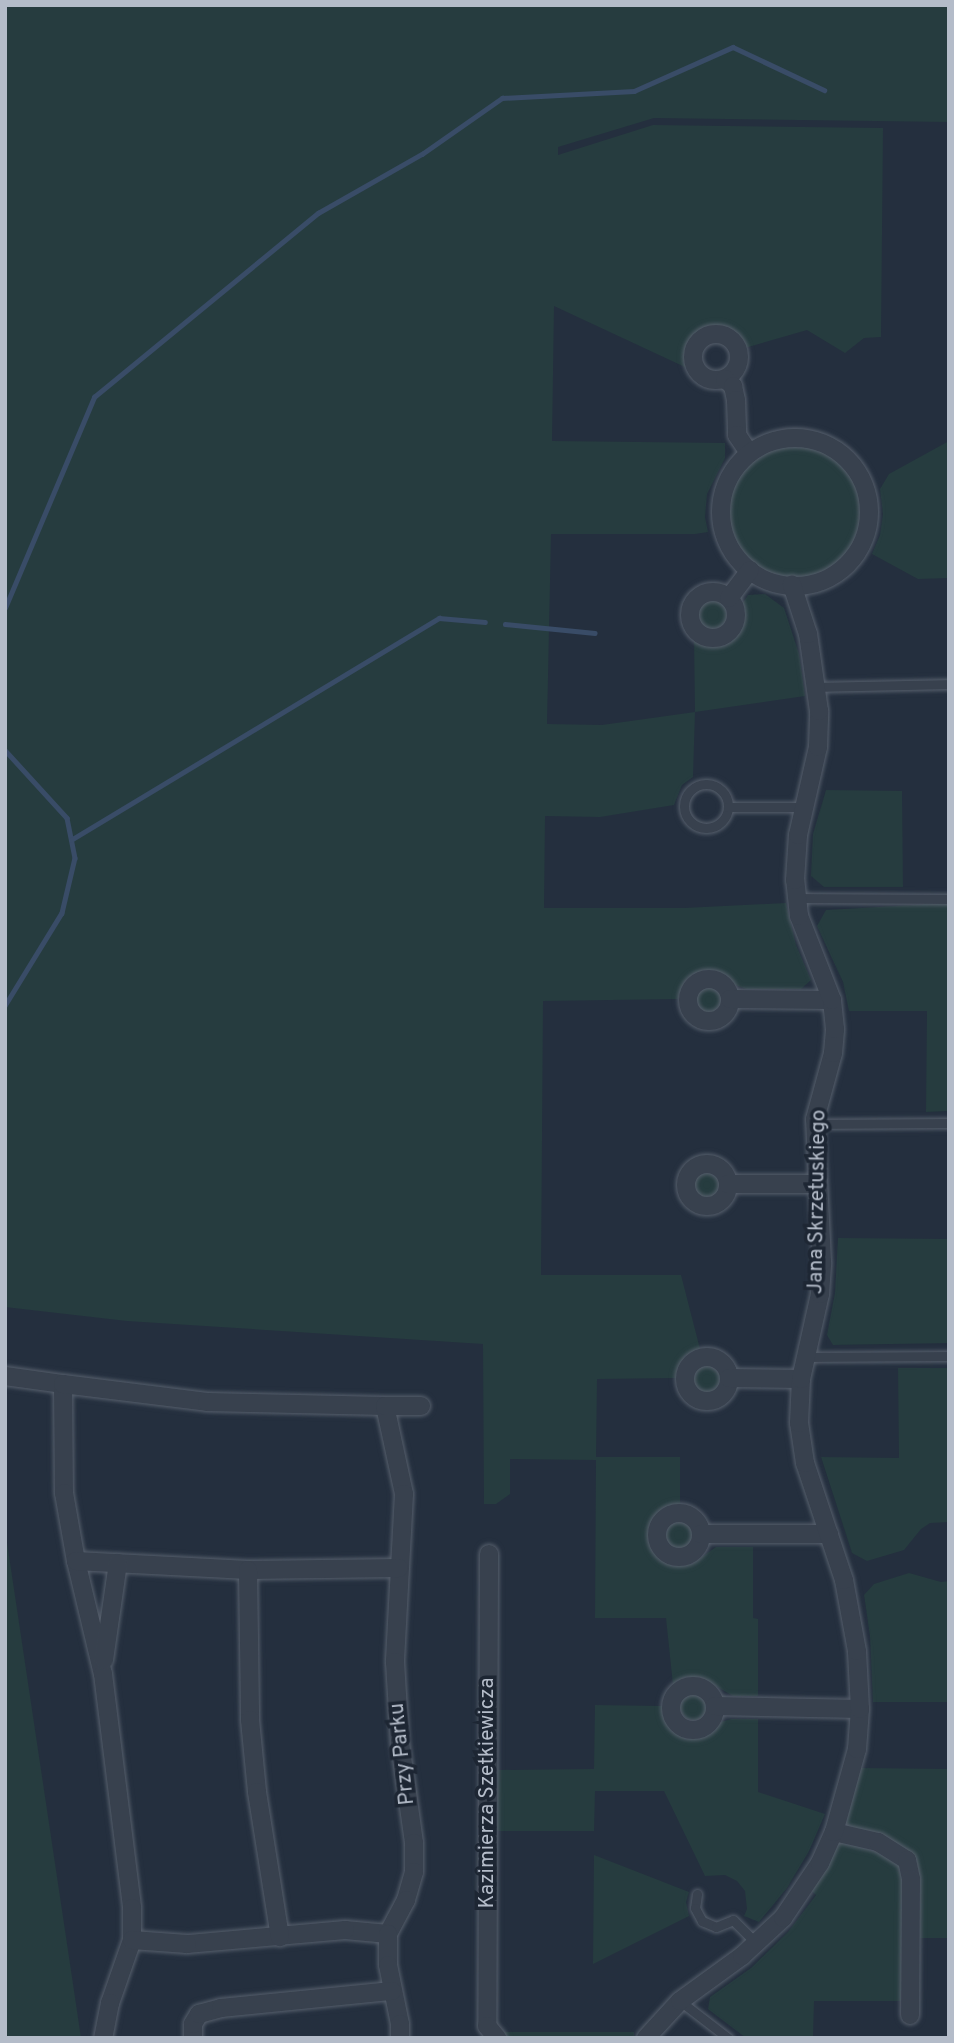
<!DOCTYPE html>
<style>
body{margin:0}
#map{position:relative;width:954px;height:2043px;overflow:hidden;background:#242f3e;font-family:Overpass,sans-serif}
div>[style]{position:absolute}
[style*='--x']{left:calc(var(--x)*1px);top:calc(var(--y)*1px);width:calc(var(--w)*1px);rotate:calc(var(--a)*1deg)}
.green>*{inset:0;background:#263c3f;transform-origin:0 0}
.round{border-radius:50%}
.stream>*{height:4.5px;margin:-2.25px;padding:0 2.25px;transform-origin:2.25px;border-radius:2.25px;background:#394c67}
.roads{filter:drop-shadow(0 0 2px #565f6c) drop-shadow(0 0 2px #565f6c)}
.service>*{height:9px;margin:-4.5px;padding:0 4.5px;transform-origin:4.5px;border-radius:4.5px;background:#38414e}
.service>.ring{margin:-4.5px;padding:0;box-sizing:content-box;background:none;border:9px solid #38414e;border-radius:50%}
.minor>*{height:18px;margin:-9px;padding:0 9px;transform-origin:9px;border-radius:9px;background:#38414e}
.minor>.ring{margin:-9px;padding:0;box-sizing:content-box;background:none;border:18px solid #38414e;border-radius:50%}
span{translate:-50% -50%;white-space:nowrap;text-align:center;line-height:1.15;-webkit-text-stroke:7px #1d2633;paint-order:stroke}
.street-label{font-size:21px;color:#b4bcc9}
.frame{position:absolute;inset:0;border:7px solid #b4bcc9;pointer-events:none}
</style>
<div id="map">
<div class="green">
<div style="clip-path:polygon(5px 5px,949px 5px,949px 122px,654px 118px,558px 147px,558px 155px,653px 125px,883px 128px,881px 337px,864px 338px,845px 353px,807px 330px,745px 348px,733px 334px,717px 327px,700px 332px,690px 340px,686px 351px,687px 368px,554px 306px,552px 441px,725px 443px,725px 458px,707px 494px,705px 517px,708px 532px,695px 534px,551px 534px,547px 724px,602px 725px,695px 712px,694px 638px,712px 644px,731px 639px,742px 621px,742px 604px,748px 595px,765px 594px,784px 608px,799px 654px,805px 696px,695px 712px,693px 777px,682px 785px,674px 805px,600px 817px,545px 816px,544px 908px,684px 908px,786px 903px,796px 945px,811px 980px,801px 989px,746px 989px,733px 984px,720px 973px,704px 970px,692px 975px,684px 982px,678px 999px,543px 1001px,541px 1275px,681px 1275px,700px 1349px,685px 1356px,676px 1378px,597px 1379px,596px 1457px,680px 1457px,680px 1505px,658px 1514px,649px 1533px,653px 1551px,668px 1564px,692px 1564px,716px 1547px,753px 1547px,753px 1618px,758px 1619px,758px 1696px,733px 1696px,700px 1677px,685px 1677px,673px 1685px,666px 1618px,595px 1618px,596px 1460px,510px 1459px,510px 1494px,496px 1504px,484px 1504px,483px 1344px,127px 1321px,5px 1307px)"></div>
<div style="clip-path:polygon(949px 441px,949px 578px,918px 579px,872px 554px,880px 535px,883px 514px,880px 489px,889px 474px)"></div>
<div class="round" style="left:727px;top:445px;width:134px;height:134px"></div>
<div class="round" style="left:697px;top:599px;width:30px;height:30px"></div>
<div style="clip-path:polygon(826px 790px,902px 791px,903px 887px,824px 887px,811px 876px,813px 834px)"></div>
<div style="clip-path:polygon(949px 903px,949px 1111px,926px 1112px,927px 1011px,849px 1011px,843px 982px,817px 926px,826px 910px)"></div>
<div class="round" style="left:695px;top:986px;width:28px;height:28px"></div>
<div class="round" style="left:693px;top:1169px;width:28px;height:28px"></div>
<div style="clip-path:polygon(838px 1238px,949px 1239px,949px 1343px,833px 1345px,827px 1335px,835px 1293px)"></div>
<div class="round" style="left:692px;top:1365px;width:28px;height:28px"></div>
<div style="clip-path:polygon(898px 1368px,949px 1368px,949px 1522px,930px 1523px,921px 1529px,904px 1550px,867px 1561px,852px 1553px,821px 1457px,899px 1458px)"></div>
<div class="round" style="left:665px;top:1521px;width:28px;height:28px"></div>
<div style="clip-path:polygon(5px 1529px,72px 1977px,81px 2038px,5px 2038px)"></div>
<div style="clip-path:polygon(909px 1573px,941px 1582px,949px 1581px,949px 1702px,873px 1702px,870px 1636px,864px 1595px,874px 1584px)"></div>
<div class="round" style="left:680px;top:1692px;width:28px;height:28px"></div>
<div style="clip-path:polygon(595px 1705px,663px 1706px,671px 1728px,689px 1737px,706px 1735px,718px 1723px,731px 1719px,758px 1719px,758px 1792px,825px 1814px,809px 1851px,787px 1888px,759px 1922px,744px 1916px,747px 1909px,745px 1891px,737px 1881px,725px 1875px,705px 1876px,664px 1791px,595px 1791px,594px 1831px,496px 1831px,497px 1770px,594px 1769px)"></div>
<div style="clip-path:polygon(861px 1768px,949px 1769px,949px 1938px,916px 1938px,917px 1876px,848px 1828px,845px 1821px)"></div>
<div style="clip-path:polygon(841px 1841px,892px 1857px,904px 1872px,903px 2001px,814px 2001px,813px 2038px,746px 2038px,708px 2009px,710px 1997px,751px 1968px,788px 1932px,816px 1895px,811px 1890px,835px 1845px)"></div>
<div style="clip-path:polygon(594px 1855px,689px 1892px,686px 1902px,689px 1916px,593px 1964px)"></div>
<div style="left:504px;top:2032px;width:130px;height:5px"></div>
</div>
<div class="stream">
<div style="--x:5;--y:608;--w:229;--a:-67.1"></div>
<div style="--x:94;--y:397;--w:290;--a:-39.4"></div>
<div style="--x:318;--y:213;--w:120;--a:-29.6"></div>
<div style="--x:422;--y:154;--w:98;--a:-35"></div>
<div style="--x:502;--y:98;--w:132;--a:-3"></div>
<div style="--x:634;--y:91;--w:108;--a:-24"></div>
<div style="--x:733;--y:47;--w:101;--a:25.3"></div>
<div style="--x:505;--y:624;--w:90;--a:5.7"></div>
<div style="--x:5;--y:750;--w:92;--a:47.6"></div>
<div style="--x:67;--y:818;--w:41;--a:78.7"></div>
<div style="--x:75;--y:858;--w:57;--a:103.3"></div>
<div style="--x:62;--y:913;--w:109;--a:121.5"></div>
<div style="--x:71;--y:840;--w:430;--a:-31.1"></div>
<div style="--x:439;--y:618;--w:46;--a:5"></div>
</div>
<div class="roads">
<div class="service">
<div style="--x:817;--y:687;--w:132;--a:-1.3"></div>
<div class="ring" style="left:684px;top:784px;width:35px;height:35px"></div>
<div style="--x:728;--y:807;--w:75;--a:0"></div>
<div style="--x:797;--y:898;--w:152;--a:0.4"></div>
<div style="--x:815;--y:1124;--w:134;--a:-0.4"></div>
<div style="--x:806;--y:1357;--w:143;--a:-0.4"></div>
<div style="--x:697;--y:1894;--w:14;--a:98"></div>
<div style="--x:695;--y:1908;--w:15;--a:62"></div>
<div style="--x:702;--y:1921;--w:15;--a:23"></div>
<div style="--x:716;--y:1927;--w:18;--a:-22"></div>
<div style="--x:733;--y:1920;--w:34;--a:45"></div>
<div style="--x:680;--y:2001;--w:61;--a:37.6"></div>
</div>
<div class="minor">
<div class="ring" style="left:693px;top:334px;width:28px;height:28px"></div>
<div style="--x:725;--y:379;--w:11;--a:41"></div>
<div style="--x:733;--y:386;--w:14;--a:78"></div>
<div style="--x:736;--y:400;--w:35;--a:88"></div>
<div style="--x:737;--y:435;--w:22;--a:56"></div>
<div class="ring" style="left:721px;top:438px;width:130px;height:130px"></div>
<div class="ring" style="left:690px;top:592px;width:28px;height:28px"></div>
<div style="--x:729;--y:598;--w:35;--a:-53"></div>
<div class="ring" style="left:688px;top:979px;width:24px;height:24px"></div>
<div style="--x:730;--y:999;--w:102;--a:0.6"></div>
<div class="ring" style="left:686px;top:1164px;width:24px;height:24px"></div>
<div style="--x:728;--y:1184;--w:90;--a:0"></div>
<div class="ring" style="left:685px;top:1357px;width:26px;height:26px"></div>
<div style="--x:5;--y:1376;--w:59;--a:7.9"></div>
<div style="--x:63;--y:1384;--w:109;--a:89.5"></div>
<div style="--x:64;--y:1493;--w:69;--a:80"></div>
<div style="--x:76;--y:1561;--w:116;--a:76.6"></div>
<div style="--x:103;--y:1674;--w:236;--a:82.9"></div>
<div style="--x:132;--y:1908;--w:32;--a:90"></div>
<div style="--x:132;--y:1940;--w:67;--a:109.2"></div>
<div style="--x:110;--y:2003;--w:36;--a:101"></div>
<div style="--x:729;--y:1378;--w:72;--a:0.8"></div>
<div style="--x:63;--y:1384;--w:145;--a:7.1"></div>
<div style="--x:207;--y:1402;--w:178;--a:1.3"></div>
<div style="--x:385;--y:1406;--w:90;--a:77.8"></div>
<div style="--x:404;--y:1494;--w:168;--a:93.1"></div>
<div style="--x:395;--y:1662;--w:81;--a:86.5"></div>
<div style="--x:400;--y:1743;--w:101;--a:82"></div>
<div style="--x:414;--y:1843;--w:29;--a:90"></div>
<div style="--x:414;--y:1872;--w:29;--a:106"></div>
<div style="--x:406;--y:1900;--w:38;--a:118"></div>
<div style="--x:388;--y:1934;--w:43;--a:-174.7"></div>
<div style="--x:345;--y:1930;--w:159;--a:174.9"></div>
<div style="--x:187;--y:1944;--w:55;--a:-175.8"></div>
<div style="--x:385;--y:1406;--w:36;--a:0"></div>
<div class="ring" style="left:657px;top:1513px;width:26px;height:26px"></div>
<div style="--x:701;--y:1534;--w:128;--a:0"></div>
<div style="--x:489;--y:1554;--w:472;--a:90.2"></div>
<div style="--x:487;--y:2026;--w:16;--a:50"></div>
<div style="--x:76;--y:1561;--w:172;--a:3"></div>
<div style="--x:248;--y:1570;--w:151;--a:-0.8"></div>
<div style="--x:248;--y:1570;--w:150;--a:89.2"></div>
<div style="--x:250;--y:1720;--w:72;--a:84.4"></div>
<div style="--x:257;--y:1792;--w:147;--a:81"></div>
<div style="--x:104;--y:1660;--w:98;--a:-81.8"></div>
<div class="ring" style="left:671px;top:1686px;width:26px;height:26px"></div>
<div style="--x:715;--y:1706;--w:145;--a:1.2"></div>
<div style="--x:834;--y:1832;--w:45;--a:12.8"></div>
<div style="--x:878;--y:1842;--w:34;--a:32"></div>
<div style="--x:907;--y:1860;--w:19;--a:78"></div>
<div style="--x:911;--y:1879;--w:136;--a:90.4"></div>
<div style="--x:388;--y:1934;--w:31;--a:90"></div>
<div style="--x:388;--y:1965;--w:60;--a:78.5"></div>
<div style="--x:400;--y:2024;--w:14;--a:90"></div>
<div style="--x:193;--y:2038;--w:14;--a:-90"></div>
<div style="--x:193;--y:2024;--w:12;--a:-59"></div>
<div style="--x:199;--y:2014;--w:23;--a:-15"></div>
<div style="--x:221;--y:2008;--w:172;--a:-5.7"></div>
<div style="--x:646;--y:2038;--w:50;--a:-47.4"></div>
<div style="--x:680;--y:2001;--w:77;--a:-36"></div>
<div style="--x:742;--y:1956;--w:56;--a:-42.8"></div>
<div style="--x:783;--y:1918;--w:66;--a:-56.1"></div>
<div style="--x:820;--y:1863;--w:34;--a:-66"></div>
<div style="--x:834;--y:1832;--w:86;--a:-74.5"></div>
<div style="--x:857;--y:1749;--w:40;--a:-85.7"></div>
<div style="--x:860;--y:1709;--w:58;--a:-93"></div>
<div style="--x:857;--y:1651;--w:72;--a:-100.4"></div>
<div style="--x:844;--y:1580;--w:123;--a:-108.4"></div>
<div style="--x:805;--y:1463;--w:40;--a:-98.5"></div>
<div style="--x:799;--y:1423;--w:44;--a:-87.4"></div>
<div style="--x:801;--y:1379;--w:87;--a:-77.4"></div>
<div style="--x:820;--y:1294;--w:32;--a:-86"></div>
<div style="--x:822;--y:1262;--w:143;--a:-92.8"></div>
<div style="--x:815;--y:1119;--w:68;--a:-74.7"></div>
<div style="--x:833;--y:1053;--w:24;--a:-85"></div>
<div style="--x:835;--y:1029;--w:29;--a:-96"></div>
<div style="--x:832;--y:1000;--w:90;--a:-111.4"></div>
<div style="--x:799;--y:916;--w:36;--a:-96"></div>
<div style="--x:795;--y:880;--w:45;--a:-86.2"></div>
<div style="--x:798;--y:835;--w:90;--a:-77.2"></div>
<div style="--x:818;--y:747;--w:36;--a:-88"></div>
<div style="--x:819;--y:711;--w:78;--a:-98.1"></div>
<div style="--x:808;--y:634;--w:52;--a:-108.1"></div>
</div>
</div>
<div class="street-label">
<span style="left:818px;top:1202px;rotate:-89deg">Jana Skrzetuskiego</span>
<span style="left:403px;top:1754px;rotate:-96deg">Przy Parku</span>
<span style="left:488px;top:1793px;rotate:-90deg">Kazimierza Szetkiewicza</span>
</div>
<div class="frame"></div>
</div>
